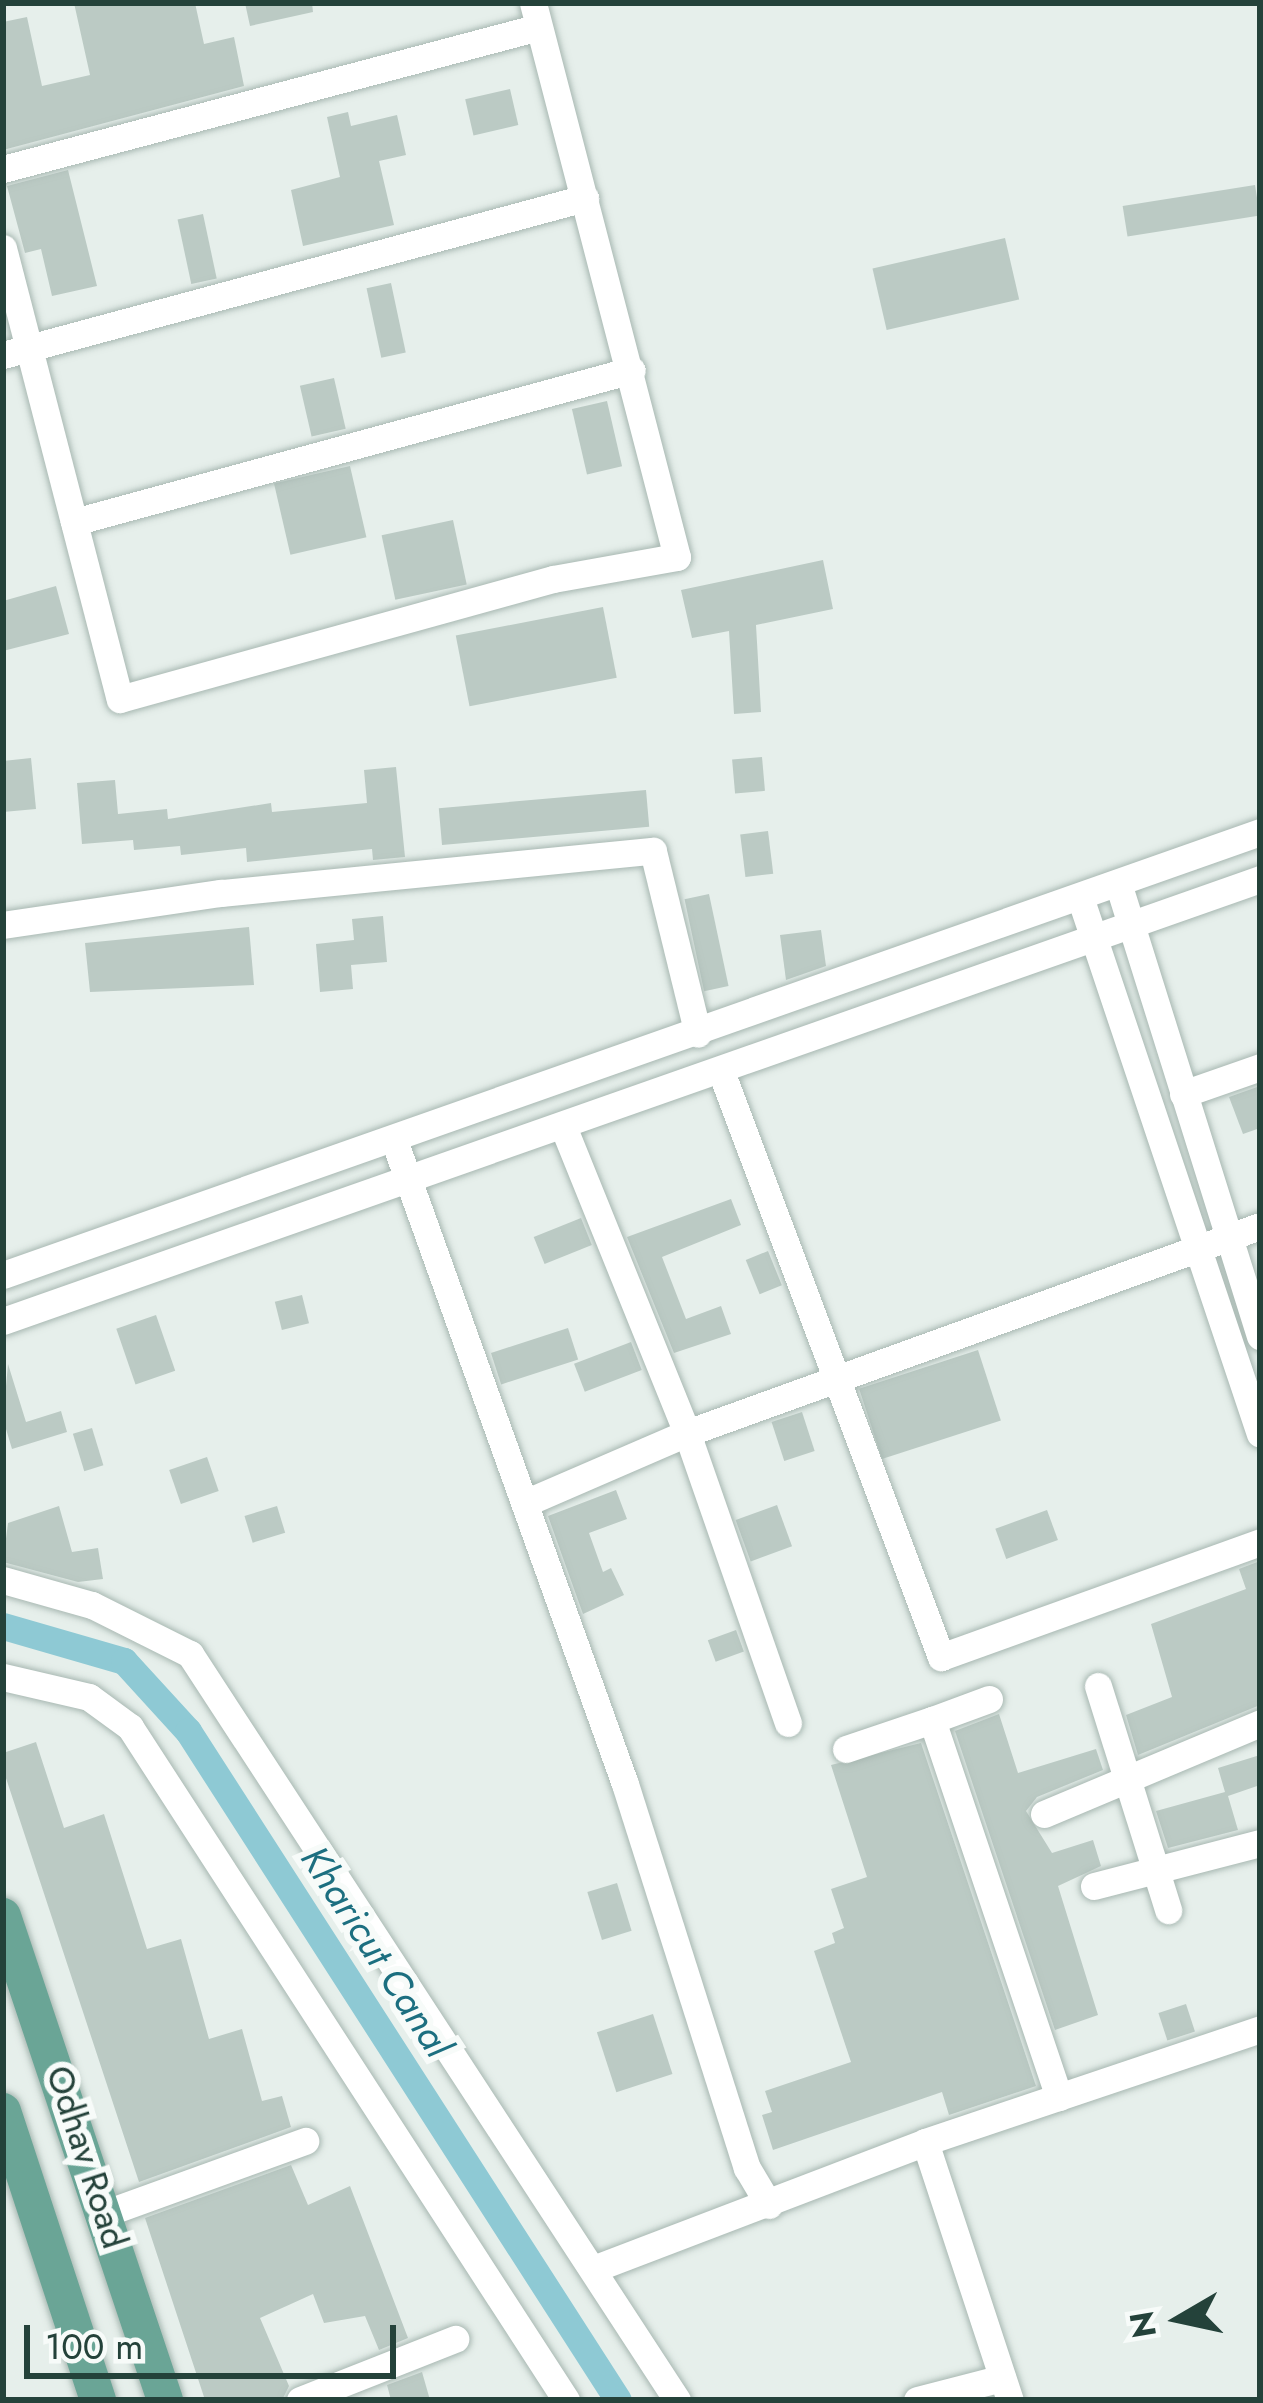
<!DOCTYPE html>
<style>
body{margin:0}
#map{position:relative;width:1263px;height:2403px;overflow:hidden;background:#e6efeb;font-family:Jost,sans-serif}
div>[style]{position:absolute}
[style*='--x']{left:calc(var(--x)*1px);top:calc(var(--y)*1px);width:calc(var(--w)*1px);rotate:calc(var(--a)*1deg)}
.canal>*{height:27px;margin:-13.5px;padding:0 13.5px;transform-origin:13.5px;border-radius:13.5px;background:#8ec9d4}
.building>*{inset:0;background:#bbcac4;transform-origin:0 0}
.roads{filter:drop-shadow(0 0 3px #a8b8b2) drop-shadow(0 0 3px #a8b8b2)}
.minor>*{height:27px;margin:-13.5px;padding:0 13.5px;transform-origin:13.5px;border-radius:13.5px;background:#fff}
.major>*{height:36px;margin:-18px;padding:0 18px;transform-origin:18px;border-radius:18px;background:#6aa596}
span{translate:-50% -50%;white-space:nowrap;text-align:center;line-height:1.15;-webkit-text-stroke:12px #f7fbf9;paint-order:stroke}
.street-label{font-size:36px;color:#24423a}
.water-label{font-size:39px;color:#1c6f80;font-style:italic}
.frame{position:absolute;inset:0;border:6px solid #24423a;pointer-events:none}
.north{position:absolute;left:1119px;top:2259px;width:120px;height:120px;-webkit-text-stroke:9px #f7fbf9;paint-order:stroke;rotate:261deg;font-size:33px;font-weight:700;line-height:48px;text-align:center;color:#24423a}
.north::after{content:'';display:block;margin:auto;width:42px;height:54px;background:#24423a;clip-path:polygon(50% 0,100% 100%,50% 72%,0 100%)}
.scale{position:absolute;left:24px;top:2325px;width:372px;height:54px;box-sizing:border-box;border:6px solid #24423a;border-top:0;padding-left:15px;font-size:36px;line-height:42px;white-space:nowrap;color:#24423a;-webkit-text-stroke:9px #f7fbf9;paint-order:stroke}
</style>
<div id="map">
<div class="canal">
<div style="--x:3;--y:1626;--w:126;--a:16.1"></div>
<div style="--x:124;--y:1661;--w:95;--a:47.6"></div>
<div style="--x:188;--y:1731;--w:795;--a:57.27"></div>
</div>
<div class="building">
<div style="clip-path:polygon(74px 3px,195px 3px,204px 44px,234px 37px,244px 86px,3px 150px,3px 22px,27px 17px,42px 86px,90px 75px)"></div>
<div style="clip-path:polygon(245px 3px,312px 3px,313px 12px,250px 26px)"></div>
<div style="left:510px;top:89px;width:37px;height:46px;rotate:77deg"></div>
<div style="clip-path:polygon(348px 112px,351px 126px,397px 115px,406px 155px,379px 161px,394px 225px,303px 246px,291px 190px,340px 177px,327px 117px)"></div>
<div style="clip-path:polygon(68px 170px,97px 286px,52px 296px,41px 249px,25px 253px,7px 186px)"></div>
<div style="left:1255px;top:185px;width:31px;height:134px;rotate:81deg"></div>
<div style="left:203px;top:214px;width:66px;height:26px;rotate:78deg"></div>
<div style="left:1005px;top:238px;width:63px;height:136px;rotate:77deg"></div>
<div style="left:391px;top:283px;width:71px;height:25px;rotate:78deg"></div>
<div style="left:334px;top:378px;width:52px;height:35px;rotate:77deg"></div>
<div style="left:607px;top:401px;width:67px;height:36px;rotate:77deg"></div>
<div style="left:350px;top:466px;width:73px;height:78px;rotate:77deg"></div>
<div style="left:453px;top:520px;width:66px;height:73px;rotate:78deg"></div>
<div style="clip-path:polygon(823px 560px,833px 609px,756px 625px,761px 712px,734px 714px,729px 631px,692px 638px,681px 590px)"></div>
<div style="clip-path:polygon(56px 586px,69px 634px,3px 651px,3px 601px)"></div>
<div style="left:603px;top:607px;width:72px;height:150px;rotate:79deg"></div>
<div style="left:762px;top:757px;width:34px;height:30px;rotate:85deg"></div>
<div style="clip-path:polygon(31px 758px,36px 809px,3px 812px,3px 761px)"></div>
<div style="clip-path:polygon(396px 767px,405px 857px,373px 860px,372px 849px,247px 862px,246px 848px,181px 855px,180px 846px,134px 850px,133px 840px,82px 844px,77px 783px,115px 780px,118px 814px,167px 809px,168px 819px,271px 803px,272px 812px,367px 803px,364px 770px)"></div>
<div style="left:646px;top:790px;width:37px;height:208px;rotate:85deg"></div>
<div style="left:768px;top:831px;width:43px;height:28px;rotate:83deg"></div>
<div style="left:709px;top:894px;width:94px;height:25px;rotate:78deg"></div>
<div style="clip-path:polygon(383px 916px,387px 962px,351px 965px,353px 989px,320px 992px,316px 944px,354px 940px,352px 919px)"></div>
<div style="clip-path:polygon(249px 927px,254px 985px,90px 992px,85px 943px)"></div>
<div style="clip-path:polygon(821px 930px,826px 966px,786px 980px,780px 935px)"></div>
<div style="clip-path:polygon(1260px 1086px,1260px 1128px,1243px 1134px,1229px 1097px)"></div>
<div style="clip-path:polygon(731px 1199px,741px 1225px,662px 1257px,686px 1319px,721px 1306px,731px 1334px,674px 1353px,627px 1237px)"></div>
<div style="left:581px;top:1218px;width:29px;height:51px;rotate:68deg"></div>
<div style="left:768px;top:1251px;width:37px;height:24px;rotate:68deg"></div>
<div style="left:302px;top:1295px;width:29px;height:28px;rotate:76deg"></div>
<div style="left:156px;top:1315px;width:59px;height:42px;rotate:71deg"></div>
<div style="left:568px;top:1328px;width:33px;height:81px;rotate:72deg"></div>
<div style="left:631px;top:1342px;width:30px;height:61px;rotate:69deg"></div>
<div style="left:978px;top:1350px;width:74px;height:125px;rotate:72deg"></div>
<div style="clip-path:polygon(8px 1364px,26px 1422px,61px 1411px,67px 1432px,12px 1449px,3px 1419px)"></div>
<div style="left:802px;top:1412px;width:41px;height:32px;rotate:72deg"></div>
<div style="left:92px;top:1428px;width:39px;height:20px;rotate:73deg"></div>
<div style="left:207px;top:1457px;width:36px;height:40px;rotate:71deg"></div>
<div style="clip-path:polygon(616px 1490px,627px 1519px,589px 1533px,603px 1572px,611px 1568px,624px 1595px,583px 1614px,548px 1516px)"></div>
<div style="left:777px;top:1505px;width:44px;height:44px;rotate:70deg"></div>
<div style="clip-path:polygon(59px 1506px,72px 1552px,98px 1548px,103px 1579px,78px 1582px,3px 1562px,8px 1523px)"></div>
<div style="left:277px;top:1506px;width:28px;height:34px;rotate:73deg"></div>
<div style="left:1047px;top:1510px;width:32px;height:55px;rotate:70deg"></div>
<div style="clip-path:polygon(1260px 1561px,1260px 1705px,1138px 1755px,1126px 1715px,1172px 1697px,1151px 1624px,1246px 1589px,1239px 1569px)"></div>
<div style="left:736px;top:1630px;width:23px;height:30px;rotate:70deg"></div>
<div style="clip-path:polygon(999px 1714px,1018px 1773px,1096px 1749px,1103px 1770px,1037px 1797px,1026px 1811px,1052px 1853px,1093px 1840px,1101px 1866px,1058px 1886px,1098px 2015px,1055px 2030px,955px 1731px)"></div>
<div style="clip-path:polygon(36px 1742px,64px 1828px,104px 1814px,147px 1949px,181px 1939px,209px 2039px,242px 2029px,262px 2101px,282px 2096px,291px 2127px,139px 2182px,3px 1769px,3px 1753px)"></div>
<div style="clip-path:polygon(921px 1743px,1036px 2086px,949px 2115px,942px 2092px,773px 2150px,762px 2115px,772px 2112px,765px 2091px,851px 2062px,814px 1951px,835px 1943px,832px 1933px,844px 1928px,831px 1889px,867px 1877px,831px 1765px)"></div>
<div style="clip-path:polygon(1260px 1755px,1260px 1785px,1228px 1796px,1238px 1830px,1168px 1848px,1156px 1811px,1225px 1792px,1218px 1768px)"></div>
<div style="left:617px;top:1883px;width:50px;height:31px;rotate:73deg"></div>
<div style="left:1186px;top:2004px;width:29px;height:29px;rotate:72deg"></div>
<div style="left:653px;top:2014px;width:63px;height:59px;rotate:72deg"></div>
<div style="clip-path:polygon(291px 2165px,308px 2205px,350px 2186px,408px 2338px,379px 2350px,365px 2316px,324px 2323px,313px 2294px,260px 2318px,289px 2386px,282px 2400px,205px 2400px,145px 2218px)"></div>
<div style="clip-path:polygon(422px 2372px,430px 2400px,391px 2400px,387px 2385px)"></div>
</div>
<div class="roads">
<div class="minor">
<div style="--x:3;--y:169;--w:554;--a:-14.84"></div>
<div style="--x:3;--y:248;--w:466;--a:75.5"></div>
<div style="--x:120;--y:699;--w:449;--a:-15.5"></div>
<div style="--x:553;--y:579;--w:126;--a:-10.1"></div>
<div style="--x:677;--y:557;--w:572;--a:-104.57"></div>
<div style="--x:3;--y:355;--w:603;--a:-15.1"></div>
<div style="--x:74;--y:522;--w:578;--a:-15.24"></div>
<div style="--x:1118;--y:883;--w:475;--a:72.6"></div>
<div style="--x:1080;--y:897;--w:566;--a:71.47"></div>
<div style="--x:3;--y:925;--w:220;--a:-8.4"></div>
<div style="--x:221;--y:893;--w:434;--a:-5.6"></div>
<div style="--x:653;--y:851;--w:188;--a:76.2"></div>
<div style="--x:722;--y:1074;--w:623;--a:69.41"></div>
<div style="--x:941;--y:1657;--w:339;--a:-19.8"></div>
<div style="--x:1183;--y:1094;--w:82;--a:-19.3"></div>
<div style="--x:394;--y:1140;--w:684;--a:70.27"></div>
<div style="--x:625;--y:1784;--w:403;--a:72.4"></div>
<div style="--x:747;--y:2168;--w:43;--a:59.3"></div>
<div style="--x:3;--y:1275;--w:1333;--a:-19.41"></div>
<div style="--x:3;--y:1321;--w:1332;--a:-19.37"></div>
<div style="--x:525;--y:1503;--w:176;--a:-23.4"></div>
<div style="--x:687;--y:1433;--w:329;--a:-112"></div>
<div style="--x:3;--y:1580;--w:92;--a:15.7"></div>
<div style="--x:92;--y:1605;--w:110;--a:26.6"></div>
<div style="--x:190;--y:1654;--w:891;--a:56.86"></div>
<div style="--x:3;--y:1677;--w:88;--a:13.1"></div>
<div style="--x:89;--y:1697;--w:51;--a:36.2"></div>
<div style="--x:130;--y:1727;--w:802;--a:57.06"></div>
<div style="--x:1098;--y:1686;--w:235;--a:72.6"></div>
<div style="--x:989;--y:1699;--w:61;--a:159.8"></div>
<div style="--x:932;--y:1720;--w:398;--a:71.4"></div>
<div style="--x:788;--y:1723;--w:307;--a:-109.2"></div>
<div style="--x:687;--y:1433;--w:609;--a:-19.86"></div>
<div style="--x:846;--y:1749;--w:91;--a:-18.6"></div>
<div style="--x:1044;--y:1814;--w:234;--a:-22.8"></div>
<div style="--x:1094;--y:1886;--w:171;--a:-14.5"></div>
<div style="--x:925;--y:2142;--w:272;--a:71.8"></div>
<div style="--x:106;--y:2213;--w:212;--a:-19.9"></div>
<div style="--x:593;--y:2269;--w:355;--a:-20.9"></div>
<div style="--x:925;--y:2142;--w:354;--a:-18.6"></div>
<div style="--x:300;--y:2400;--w:167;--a:-21.5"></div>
<div style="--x:917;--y:2400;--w:88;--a:-14.5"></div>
</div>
<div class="major">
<div style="--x:3;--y:1916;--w:510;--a:71.49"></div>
<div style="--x:3;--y:2111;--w:304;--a:71.8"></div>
</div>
</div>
<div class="street-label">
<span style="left:87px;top:2157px;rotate:72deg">Odhav Road</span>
</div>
<div class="water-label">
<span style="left:376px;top:1952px;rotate:57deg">Kharicut Canal</span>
</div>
<div class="frame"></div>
<div class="north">N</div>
<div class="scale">100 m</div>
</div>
